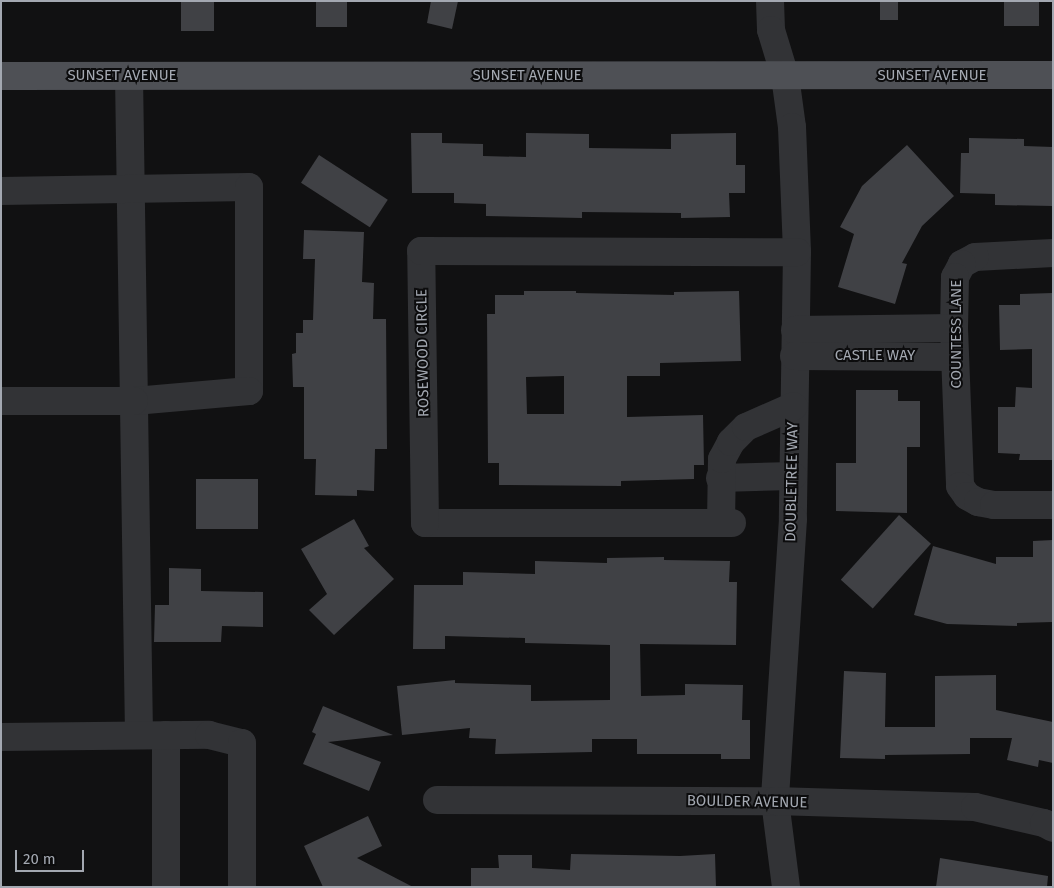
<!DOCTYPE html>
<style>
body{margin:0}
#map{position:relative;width:1054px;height:888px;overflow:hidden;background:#111112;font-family:"Fira Sans",sans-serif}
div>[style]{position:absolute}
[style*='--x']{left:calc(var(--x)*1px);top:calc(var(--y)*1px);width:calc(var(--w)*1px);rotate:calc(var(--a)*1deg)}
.building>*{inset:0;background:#404145;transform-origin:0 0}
.minor>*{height:28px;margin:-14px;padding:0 14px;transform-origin:14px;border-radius:14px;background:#323336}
.major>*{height:28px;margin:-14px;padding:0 14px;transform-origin:14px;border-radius:14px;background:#4e5055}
span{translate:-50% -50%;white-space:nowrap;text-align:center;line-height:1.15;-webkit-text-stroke:4px #0c0c0d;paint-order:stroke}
.street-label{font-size:15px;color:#a3a8b1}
.frame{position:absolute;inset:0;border:2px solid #a3a8b1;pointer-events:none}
.scale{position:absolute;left:15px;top:850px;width:69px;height:22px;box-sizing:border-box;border:2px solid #a3a8b1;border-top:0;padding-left:6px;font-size:15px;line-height:18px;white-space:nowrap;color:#a3a8b1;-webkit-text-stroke:4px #0c0c0d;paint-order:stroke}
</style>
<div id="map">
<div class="building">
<div style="left:181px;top:1px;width:33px;height:30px"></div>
<div style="left:316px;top:1px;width:31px;height:26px"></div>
<div style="clip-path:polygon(431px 1px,458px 1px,452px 29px,427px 23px)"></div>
<div style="left:880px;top:1px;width:18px;height:19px"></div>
<div style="left:1004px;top:1px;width:35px;height:25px"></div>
<div style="clip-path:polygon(411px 133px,442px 133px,442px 143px,483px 144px,483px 156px,526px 157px,526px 133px,589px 134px,589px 148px,671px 149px,671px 134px,736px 133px,736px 165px,745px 165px,745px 193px,729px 193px,730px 217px,681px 218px,681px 213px,582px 212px,582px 218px,486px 216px,486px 204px,454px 203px,454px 193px,412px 193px)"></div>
<div style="clip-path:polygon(969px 138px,1024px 139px,1024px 146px,1053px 147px,1053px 206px,995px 205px,995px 194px,960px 193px,961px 153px,969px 153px)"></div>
<div style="clip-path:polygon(907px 145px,954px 196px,922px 226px,902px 263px,907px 264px,895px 304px,838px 287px,854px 234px,840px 227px,862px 186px)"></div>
<div style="left:319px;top:155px;width:82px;height:33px;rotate:33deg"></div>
<div style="clip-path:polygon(304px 230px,364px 232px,362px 282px,374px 283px,373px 319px,386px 319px,387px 449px,375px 449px,374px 491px,357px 490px,357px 496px,315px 495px,316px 459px,304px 459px,304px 387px,293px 387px,292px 354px,296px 353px,296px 333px,303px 333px,303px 320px,313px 320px,315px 259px,303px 259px)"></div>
<div style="clip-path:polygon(evenodd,524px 291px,576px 291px,576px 293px,674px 295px,674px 292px,739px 291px,741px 361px,660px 363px,660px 376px,627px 376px,627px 417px,703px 415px,704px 465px,694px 465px,694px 479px,621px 481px,621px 486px,499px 485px,499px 463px,488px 463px,487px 314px,495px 314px,495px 295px,524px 295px,524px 291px,564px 376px,564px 414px,527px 414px,526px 377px,564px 376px)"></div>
<div style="clip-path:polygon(1053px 293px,1053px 460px,1019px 460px,1020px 454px,998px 453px,998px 407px,1015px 407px,1016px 387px,1032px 388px,1032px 349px,1000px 350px,999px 305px,1020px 305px,1020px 294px)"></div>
<div style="clip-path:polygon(856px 390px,898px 390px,898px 401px,920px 401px,920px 447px,907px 447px,907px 513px,836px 511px,836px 463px,856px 463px)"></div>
<div style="left:196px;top:479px;width:62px;height:50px"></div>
<div style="left:899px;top:515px;width:43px;height:87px;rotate:42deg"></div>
<div style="clip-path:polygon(354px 519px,369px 546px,364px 548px,394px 579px,334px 635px,309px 610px,327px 594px,301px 549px)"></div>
<div style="clip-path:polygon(1053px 540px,1053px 622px,1017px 623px,1017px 626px,947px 624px,914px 615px,933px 546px,996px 564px,996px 557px,1033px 557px,1033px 541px)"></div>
<div style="clip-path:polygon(664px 557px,664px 560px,730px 561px,729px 582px,737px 582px,736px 645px,640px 644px,641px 696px,685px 695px,685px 684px,743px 685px,742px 720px,750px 720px,750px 759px,721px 759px,721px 754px,637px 754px,637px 739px,592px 739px,592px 752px,495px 754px,496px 739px,469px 738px,470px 728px,402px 735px,397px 686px,455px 680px,455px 683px,531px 685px,531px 701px,610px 700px,610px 645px,525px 643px,525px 638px,445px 636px,445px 649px,413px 649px,414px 585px,463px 585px,463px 572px,535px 574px,535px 561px,607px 563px,607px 558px)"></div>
<div style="clip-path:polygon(169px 568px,201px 569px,201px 591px,263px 592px,263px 627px,222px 626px,221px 642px,154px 642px,155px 605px,169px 605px)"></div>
<div style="clip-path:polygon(844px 671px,886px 673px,885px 727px,935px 727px,935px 676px,996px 675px,996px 710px,1053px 722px,1053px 763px,1039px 760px,1038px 767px,1007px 760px,1012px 738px,970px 738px,970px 754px,885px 755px,885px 759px,840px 758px)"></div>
<div style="clip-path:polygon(323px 706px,393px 735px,328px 742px,381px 762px,369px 791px,303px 764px,316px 734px,312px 732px)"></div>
<div style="clip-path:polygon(368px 816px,382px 846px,357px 858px,413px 887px,323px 887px,304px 846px)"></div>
<div style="clip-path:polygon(571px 854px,680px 856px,715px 854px,716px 887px,471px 887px,471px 868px,499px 868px,498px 855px,532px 855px,532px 868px,570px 870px)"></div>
<div style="clip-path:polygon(940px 858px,1048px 876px,1047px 887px,936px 887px)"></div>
</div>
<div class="minor">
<div style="--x:770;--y:1;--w:29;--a:88"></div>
<div style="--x:771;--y:30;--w:48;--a:73.1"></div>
<div style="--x:785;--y:76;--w:51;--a:82.2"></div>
<div style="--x:792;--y:127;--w:125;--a:87.7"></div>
<div style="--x:797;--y:252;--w:267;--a:90.9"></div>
<div style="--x:793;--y:519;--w:283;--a:93.7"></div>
<div style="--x:775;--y:801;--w:87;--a:82.7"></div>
<div style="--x:129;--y:76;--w:659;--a:89.13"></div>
<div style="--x:1;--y:191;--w:248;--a:-0.9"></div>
<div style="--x:249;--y:187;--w:204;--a:90"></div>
<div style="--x:249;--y:391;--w:115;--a:175"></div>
<div style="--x:134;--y:401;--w:133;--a:180"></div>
<div style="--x:1053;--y:253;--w:78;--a:177.1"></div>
<div style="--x:975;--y:257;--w:15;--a:152"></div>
<div style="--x:962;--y:264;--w:15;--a:118"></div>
<div style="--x:955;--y:277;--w:51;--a:91.1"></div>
<div style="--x:954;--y:328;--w:158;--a:87.8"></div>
<div style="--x:960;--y:486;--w:12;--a:55"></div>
<div style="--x:967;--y:496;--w:13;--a:29"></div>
<div style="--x:978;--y:502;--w:16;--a:11"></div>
<div style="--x:994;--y:505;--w:59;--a:0"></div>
<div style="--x:795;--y:330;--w:159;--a:-0.7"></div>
<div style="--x:794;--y:356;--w:161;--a:0.4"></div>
<div style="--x:720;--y:478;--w:73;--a:-1.6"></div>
<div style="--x:721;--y:523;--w:64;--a:-89.1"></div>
<div style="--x:722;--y:459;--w:19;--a:-62"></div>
<div style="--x:731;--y:442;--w:21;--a:-45"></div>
<div style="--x:746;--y:427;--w:52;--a:-23.6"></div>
<div style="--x:732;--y:523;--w:307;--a:180"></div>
<div style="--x:425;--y:523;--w:272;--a:-90.8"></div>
<div style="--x:421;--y:251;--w:376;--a:0.2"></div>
<div style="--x:166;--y:735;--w:152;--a:90"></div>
<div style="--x:1;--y:737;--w:208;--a:-0.6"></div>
<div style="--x:209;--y:735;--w:34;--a:14"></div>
<div style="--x:242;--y:743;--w:144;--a:90"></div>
<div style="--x:437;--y:800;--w:338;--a:0.2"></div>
<div style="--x:775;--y:801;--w:200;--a:1.7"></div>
<div style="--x:975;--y:807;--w:71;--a:13.1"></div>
<div style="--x:1044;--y:823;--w:10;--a:29"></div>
</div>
<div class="major">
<div style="--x:1;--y:76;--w:1052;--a:-0.05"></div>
</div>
<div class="street-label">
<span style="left:122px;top:76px">SUNSET AVENUE</span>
<span style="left:527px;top:76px">SUNSET AVENUE</span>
<span style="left:932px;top:76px">SUNSET AVENUE</span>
<span style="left:957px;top:334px;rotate:-90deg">COUNTESS LANE</span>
<span style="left:423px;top:353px;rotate:-91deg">ROSEWOOD CIRCLE</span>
<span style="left:875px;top:356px">CASTLE WAY</span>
<span style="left:792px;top:482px;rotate:-89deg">DOUBLETREE WAY</span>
<span style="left:747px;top:802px;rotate:1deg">BOULDER AVENUE</span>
</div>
<div class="frame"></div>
<div class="scale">20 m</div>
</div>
